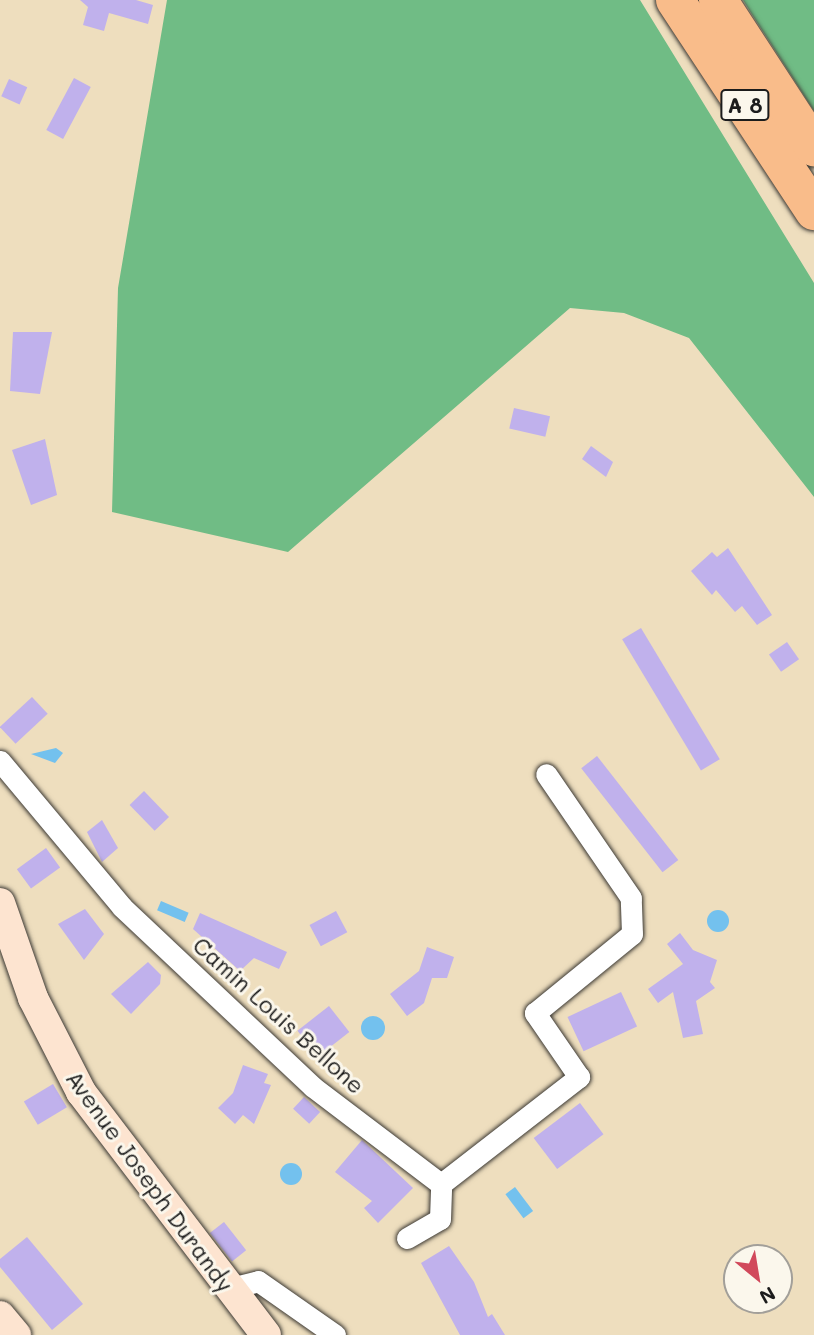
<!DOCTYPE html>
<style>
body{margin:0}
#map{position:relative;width:814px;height:1335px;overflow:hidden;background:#eedebe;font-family:Mali,sans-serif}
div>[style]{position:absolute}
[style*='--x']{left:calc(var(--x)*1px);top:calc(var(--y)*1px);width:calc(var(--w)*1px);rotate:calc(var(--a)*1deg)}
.forest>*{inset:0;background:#70bc85}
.water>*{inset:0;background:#73c1ee;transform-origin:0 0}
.round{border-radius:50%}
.building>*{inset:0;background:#c0b1ec;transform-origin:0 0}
.roads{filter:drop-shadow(0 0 2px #3c3934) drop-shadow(0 0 2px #3c3934)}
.street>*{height:21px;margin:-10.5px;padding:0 10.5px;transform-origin:10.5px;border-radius:10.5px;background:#fff}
.secondary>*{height:30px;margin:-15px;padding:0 15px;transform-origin:15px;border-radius:15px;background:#fde4d0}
.highway>*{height:38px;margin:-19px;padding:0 19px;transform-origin:19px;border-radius:19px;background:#f9bc8a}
span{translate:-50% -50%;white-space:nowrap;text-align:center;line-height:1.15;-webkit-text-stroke:6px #fbf7ec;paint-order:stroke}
.shield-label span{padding:2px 5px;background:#fbf7ec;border:2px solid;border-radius:5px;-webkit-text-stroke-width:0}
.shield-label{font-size:21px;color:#1c1c1c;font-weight:700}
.street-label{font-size:23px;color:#1c1c1c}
.north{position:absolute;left:723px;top:1244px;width:70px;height:70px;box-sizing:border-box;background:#fbf7ec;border:2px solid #a29f99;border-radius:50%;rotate:150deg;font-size:19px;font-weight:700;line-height:28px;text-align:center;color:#1c1c1c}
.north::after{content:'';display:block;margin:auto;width:24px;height:32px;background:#d1495b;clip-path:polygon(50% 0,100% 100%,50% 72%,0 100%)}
</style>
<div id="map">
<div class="forest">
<div style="clip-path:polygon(167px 0,640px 0,814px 283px,814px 497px,689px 338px,624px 313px,570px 308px,288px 552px,112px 512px,118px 288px)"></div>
<div style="clip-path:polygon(743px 0,814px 0,814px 111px,751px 13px)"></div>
</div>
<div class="water">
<div style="clip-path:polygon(56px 748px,63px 753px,55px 763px,31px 754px)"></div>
<div style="left:161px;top:901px;width:30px;height:10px;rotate:23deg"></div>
<div class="round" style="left:707px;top:910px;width:22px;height:22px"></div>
<div class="round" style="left:361px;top:1016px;width:24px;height:24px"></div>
<div class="round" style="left:280px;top:1163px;width:22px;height:22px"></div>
<div style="left:515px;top:1187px;width:30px;height:12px;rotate:53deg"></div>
</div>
<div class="building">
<div style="clip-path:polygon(80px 0,136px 0,153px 5px,148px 24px,109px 13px,104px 31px,83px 25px,88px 7px)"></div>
<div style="left:74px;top:78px;width:19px;height:59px;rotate:28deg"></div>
<div style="left:9px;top:79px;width:20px;height:19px;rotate:24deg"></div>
<div style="clip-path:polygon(13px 332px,52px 332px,40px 394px,10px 391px)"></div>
<div style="left:514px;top:408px;width:37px;height:21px;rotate:13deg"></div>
<div style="clip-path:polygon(45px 439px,57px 495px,31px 505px,12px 450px)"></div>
<div style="clip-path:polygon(591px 446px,613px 462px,606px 477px,582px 459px)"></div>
<div style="clip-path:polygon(728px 548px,772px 615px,757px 625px,742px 606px,735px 612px,716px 590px,712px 595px,691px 571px,712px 552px,717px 557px)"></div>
<div style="left:641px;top:628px;width:153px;height:22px;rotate:59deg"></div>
<div style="left:787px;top:642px;width:21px;height:22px;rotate:55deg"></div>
<div style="left:32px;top:697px;width:23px;height:44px;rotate:47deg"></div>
<div style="left:597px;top:756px;width:132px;height:20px;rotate:52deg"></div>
<div style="left:144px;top:791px;width:36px;height:20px;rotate:46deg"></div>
<div style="clip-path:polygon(102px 820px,118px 848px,102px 862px,87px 832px)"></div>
<div style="left:46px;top:848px;width:24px;height:36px;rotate:54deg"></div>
<div style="clip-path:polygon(85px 909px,104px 934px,84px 960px,58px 924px)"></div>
<div style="left:336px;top:911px;width:24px;height:30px;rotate:62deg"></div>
<div style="clip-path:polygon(200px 913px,287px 952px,279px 969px,254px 958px,240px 971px,193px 929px)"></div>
<div style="clip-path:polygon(680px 933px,693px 950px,717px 960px,710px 982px,715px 988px,696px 1001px,703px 1034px,683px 1038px,673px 992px,658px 1003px,648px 989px,683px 964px,667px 944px)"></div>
<div style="clip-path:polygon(427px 947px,454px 957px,447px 978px,432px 978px,424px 1003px,407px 1016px,390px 994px,419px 971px)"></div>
<div style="clip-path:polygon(148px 962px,161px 975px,160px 984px,131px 1014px,111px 994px)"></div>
<div style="left:621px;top:992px;width:38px;height:59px;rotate:65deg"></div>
<div style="left:329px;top:1006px;width:33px;height:40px;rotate:52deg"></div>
<div style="clip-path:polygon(243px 1065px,268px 1074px,264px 1083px,271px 1085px,254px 1124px,243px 1115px,235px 1124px,218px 1108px,233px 1093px)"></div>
<div style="left:53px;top:1084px;width:27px;height:34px;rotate:59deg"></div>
<div style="left:304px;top:1097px;width:22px;height:16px;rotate:43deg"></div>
<div style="left:580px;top:1103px;width:39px;height:58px;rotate:53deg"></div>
<div style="clip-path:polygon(362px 1140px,413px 1188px,378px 1223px,364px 1208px,372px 1201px,335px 1172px)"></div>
<div style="left:224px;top:1222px;width:36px;height:18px;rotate:52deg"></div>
<div style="clip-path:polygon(27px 1237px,83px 1304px,52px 1330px,0 1267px,0 1259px)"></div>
<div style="clip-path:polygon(449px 1246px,474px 1282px,488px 1317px,492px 1314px,505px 1335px,460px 1335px,421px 1263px)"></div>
</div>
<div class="roads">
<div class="street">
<div style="--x:0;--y:761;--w:190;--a:50.1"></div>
<div style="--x:122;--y:907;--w:262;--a:43.3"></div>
<div style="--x:313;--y:1087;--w:161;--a:37.2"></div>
<div style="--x:441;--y:1184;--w:175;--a:-37.8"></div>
<div style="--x:579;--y:1077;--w:78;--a:-124.5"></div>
<div style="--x:535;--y:1013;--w:125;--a:-39.2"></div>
<div style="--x:632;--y:934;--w:36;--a:-92"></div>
<div style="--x:631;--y:898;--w:150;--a:-124.4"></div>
<div style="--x:407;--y:1238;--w:38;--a:-30"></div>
<div style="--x:440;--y:1219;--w:35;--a:-88"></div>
<div style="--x:227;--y:1289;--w:32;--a:-14"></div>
<div style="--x:258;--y:1281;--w:94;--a:35"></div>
</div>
<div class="secondary">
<div style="--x:0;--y:903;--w:101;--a:70.8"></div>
<div style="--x:33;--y:998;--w:106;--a:62.9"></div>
<div style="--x:81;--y:1092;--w:305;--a:52.7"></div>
<div style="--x:0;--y:1316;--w:25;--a:50"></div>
</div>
<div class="highway">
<div style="--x:675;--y:0;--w:253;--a:56.6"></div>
<div style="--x:718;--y:0;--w:176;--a:56.9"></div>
</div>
</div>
<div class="shield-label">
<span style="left:745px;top:105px">A 8</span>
</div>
<div class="street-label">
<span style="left:279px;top:1015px;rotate:42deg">Camin Louis Bellone</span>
<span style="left:150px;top:1181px;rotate:54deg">Avenue Joseph Durandy</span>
</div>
<div class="north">N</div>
</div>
